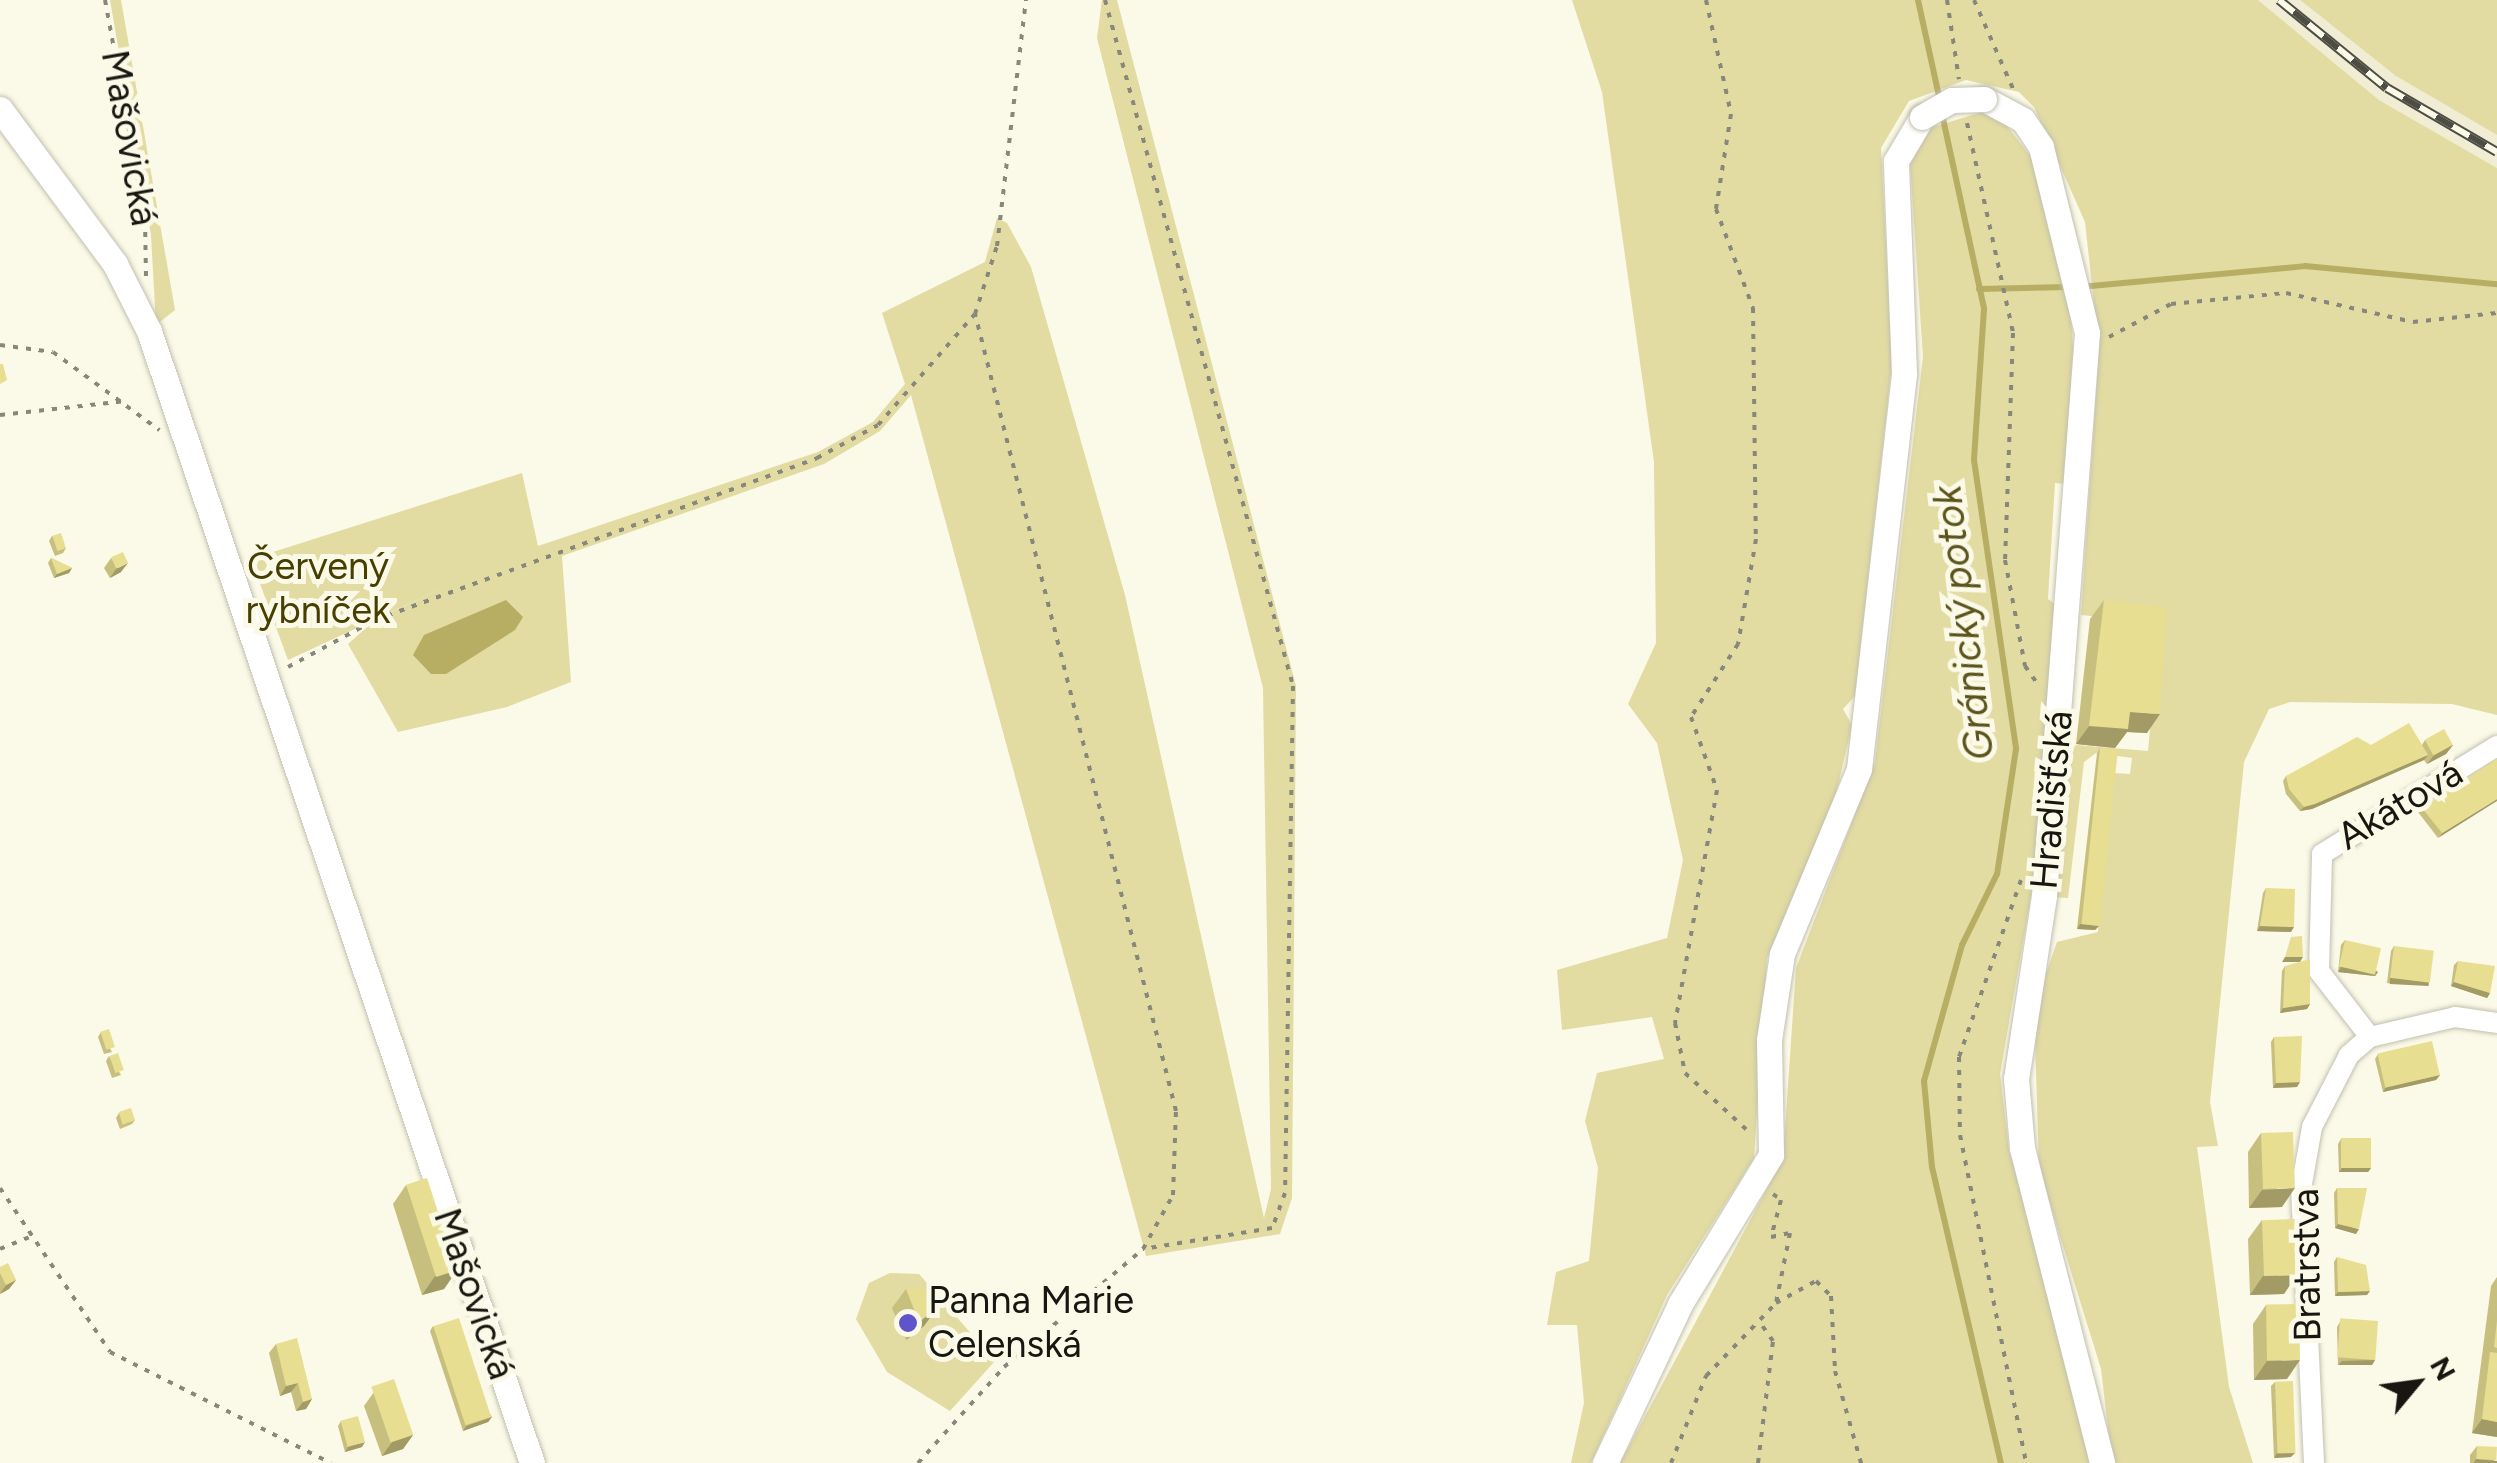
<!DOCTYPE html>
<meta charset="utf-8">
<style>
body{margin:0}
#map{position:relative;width:2497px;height:1463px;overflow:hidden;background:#fbf9e7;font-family:Figtree,sans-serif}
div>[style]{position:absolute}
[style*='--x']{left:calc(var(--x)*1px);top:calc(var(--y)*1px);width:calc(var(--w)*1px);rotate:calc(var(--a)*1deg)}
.built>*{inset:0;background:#f0edd4}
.green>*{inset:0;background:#e2dba2}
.water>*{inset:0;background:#b7ae64}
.stream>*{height:6px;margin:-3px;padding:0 3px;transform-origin:3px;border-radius:3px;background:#b7ae64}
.path>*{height:4px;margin-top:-2px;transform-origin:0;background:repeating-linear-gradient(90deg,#88877b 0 5px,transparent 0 13px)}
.roads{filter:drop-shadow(0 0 2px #c1c0af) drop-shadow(0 0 2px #c1c0af)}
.minor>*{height:20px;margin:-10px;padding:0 10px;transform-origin:10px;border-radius:10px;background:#fff}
.tertiary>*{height:25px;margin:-12.5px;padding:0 12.5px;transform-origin:12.5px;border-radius:12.5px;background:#fff}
.rail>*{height:10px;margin-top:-5px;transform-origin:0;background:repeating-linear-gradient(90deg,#fbf9e7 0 19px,#4e4d44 0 38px);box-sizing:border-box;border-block:2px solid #4e4d44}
.bridges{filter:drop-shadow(0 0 2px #c1c0af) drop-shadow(0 0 2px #c1c0af)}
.tertiary-bridge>*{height:25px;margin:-12.5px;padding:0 12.5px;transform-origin:12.5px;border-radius:12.5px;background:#fff}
.wall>*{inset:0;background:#c7bf7e}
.shaded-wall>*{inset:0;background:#a29b66;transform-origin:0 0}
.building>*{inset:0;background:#e7de92;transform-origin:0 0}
.dots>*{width:28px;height:28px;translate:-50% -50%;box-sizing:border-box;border:5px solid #fbf9e7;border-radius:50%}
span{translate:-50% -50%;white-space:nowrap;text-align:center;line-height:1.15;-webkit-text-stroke:10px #fbf9e7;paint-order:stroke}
.street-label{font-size:38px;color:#171610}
.park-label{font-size:38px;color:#463f01}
.poi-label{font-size:38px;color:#171610}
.left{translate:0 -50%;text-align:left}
.water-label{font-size:40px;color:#5b541c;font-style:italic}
.north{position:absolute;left:2367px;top:1333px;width:100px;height:100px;-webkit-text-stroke:8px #fbf9e7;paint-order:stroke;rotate:61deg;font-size:28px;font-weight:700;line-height:40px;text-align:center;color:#171610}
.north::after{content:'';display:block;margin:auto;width:35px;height:45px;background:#171610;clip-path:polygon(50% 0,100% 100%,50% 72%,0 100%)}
</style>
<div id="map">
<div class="built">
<div style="clip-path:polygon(2258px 0,2300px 0,2396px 76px,2497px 135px,2497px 168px,2379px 100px)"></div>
</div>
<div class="green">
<div style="clip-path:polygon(110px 0,121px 0,175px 310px,156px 325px,151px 235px)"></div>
<div style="clip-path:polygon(1102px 0,1117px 0,1296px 686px,1292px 1198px,1280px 1234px,1146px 1256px,911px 395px,880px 431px,824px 464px,562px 556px,571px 682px,507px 707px,398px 732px,348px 644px,375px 620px,458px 581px,288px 660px,251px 559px,522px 473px,538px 546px,818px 452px,873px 422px,905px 384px,882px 313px,985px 262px,997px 218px,1007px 223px,1031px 267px,1125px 595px,1264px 1218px,1271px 1189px,1263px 688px,1097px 38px)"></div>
<div style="clip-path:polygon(1572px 0,2258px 0,2379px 100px,2497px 168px,2497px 715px,2452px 704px,2290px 702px,2269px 709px,2244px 762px,2210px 1102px,2218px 1146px,2197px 1147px,2229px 1387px,2253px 1463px,2112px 1463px,2101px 1369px,2039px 1168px,2034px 1008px,2057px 942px,2098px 932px,2113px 773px,2130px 774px,2132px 758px,2096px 753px,2084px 762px,2068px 898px,2052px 897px,2065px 760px,2076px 745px,2148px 751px,2160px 623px,2081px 615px,2099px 349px,2085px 222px,2034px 107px,2019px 92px,1966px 80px,1909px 101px,1881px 148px,1892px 363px,1855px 696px,1843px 709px,1852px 725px,1835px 799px,1767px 958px,1754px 1158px,1667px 1295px,1591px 1463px,1571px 1463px,1584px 1403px,1577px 1325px,1547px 1325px,1556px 1272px,1589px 1261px,1598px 1168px,1585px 1121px,1597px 1073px,1664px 1059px,1652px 1017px,1562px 1030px,1557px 970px,1667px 938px,1683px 860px,1657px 743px,1628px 704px,1656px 643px,1654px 462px,1602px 92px)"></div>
<div style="clip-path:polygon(2300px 0,2497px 0,2497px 135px,2396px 76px)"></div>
<div style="clip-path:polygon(1982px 112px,2003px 121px,2038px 166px,2069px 285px,2073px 348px,2065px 484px,2055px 483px,2048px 599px,2056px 605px,2036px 867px,2000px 1074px,2009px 1151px,2060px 1320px,2089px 1463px,1620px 1463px,1783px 1159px,1796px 968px,1875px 762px,1923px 357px,1910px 163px,1930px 128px)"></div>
<div style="clip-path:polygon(890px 1273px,919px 1274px,995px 1361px,950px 1411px,887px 1372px,856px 1319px,869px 1283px)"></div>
</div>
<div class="water">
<div style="clip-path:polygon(506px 600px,523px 617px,515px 630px,446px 674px,431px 674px,413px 655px,424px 635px)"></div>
</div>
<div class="stream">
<div style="--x:1918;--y:0;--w:103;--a:77.7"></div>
<div style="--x:1942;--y:114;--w:199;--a:77.8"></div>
<div style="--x:1984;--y:309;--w:151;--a:93.8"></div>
<div style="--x:1974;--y:460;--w:292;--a:81.7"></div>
<div style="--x:2016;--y:749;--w:126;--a:98.6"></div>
<div style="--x:1997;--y:874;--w:79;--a:116.2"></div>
<div style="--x:1962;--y:945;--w:141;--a:105.6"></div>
<div style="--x:1924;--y:1081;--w:86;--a:84.7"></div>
<div style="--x:1932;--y:1167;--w:304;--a:76.9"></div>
<div style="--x:2080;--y:287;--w:226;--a:-5.3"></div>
<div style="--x:2305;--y:266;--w:193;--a:5.4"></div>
<div style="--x:1979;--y:289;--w:89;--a:-1.3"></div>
</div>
<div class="path">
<div style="--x:105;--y:0;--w:223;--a:79.6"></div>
<div style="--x:145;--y:219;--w:57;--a:89"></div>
<div style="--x:1105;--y:0;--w:711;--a:74.67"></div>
<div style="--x:1293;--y:686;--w:507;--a:90.9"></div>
<div style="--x:1285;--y:1193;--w:37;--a:110"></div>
<div style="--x:1272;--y:1228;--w:131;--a:170.8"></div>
<div style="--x:1706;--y:0;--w:117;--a:77.6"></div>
<div style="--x:1731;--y:114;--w:96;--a:99"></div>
<div style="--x:1716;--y:209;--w:106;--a:69.5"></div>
<div style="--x:1753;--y:308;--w:231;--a:89.3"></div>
<div style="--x:1756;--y:539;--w:107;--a:99.7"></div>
<div style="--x:1738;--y:644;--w:87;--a:122.8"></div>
<div style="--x:1691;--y:717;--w:77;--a:70.4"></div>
<div style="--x:1717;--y:790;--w:237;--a:100.2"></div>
<div style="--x:1675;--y:1023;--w:51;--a:78.7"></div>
<div style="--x:1685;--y:1073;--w:83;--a:42.6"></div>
<div style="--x:1947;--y:0;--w:80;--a:81.4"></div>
<div style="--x:1974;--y:0;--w:99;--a:66.3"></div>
<div style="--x:1967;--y:123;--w:215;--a:77.6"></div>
<div style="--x:2013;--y:333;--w:227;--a:92"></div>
<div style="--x:2005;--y:560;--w:108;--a:79.3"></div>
<div style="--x:2025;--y:666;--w:24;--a:55"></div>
<div style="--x:2109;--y:337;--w:70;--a:-28"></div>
<div style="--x:2171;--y:304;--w:116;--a:-5.5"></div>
<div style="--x:2286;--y:293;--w:130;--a:12.9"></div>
<div style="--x:2413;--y:322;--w:84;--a:-6.1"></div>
<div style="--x:0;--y:345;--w:53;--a:7.5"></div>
<div style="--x:53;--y:352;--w:132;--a:36.3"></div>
<div style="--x:0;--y:415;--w:127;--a:-6.3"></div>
<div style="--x:288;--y:667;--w:99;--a:-28.4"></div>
<div style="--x:375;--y:620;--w:471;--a:-20.1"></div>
<div style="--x:817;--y:458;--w:69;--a:-28.4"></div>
<div style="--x:878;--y:425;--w:147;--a:-48.9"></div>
<div style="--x:975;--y:314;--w:71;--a:-72.1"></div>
<div style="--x:997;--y:246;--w:248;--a:-83.3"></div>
<div style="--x:2021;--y:880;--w:188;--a:109.3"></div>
<div style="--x:1959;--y:1057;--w:78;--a:89.3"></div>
<div style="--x:1960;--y:1135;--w:335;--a:78.6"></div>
<div style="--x:0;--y:1188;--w:197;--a:56.1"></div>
<div style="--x:110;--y:1352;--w:247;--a:26.7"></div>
<div style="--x:1773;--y:1194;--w:10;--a:37"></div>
<div style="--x:1781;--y:1200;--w:38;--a:105"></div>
<div style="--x:1771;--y:1237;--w:19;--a:-12"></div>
<div style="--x:1790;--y:1233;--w:71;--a:101.3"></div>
<div style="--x:0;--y:1249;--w:31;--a:-22"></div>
<div style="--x:918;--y:1463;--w:129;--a:-48.1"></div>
<div style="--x:1004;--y:1367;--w:182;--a:-40.3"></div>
<div style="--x:1143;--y:1249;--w:62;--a:-60.9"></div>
<div style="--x:1173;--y:1195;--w:84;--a:-88"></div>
<div style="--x:1176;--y:1111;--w:822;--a:-104.15"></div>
<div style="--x:1671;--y:1463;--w:94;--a:-68.1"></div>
<div style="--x:1706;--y:1376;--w:101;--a:-46.2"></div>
<div style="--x:1776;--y:1303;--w:46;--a:-28.8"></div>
<div style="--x:1816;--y:1281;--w:21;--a:45"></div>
<div style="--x:1831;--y:1296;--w:75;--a:86.9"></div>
<div style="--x:1835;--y:1371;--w:96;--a:74.2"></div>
<div style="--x:1758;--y:1463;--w:123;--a:-83"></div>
<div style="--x:1773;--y:1341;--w:21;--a:-125"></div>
</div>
<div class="roads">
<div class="minor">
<div style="--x:2370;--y:1037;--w:83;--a:-127.7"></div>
<div style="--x:2319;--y:971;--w:117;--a:-88.5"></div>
<div style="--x:2322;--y:854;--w:206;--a:-31.7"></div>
<div style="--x:2314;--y:1463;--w:274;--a:-92.7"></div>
<div style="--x:2301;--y:1189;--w:63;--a:-79.9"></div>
<div style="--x:2312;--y:1127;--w:81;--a:-62.8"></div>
<div style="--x:2349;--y:1055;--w:28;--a:-41"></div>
<div style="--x:2370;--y:1037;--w:87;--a:-13.2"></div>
<div style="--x:2455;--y:1017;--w:42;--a:8.1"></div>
</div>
<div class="tertiary">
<div style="--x:1984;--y:99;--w:44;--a:28.3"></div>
<div style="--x:2023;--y:120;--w:32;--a:56"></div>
<div style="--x:2041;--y:147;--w:192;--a:76.1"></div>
<div style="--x:2087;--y:333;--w:565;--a:94.37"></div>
<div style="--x:2044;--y:896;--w:185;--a:98.7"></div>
<div style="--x:2016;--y:1079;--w:69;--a:85"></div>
<div style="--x:2022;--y:1148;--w:325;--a:75.7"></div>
<div style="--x:0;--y:109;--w:193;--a:53.4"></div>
<div style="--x:115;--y:264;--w:75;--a:63.1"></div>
<div style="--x:149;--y:331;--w:1195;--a:71.31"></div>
<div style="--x:1605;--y:1463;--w:176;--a:-64.7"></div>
<div style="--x:1680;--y:1304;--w:175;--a:-58.6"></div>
<div style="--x:1771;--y:1155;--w:115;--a:-91"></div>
<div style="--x:1769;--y:1040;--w:87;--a:-81.4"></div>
<div style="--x:1782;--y:954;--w:200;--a:-67.4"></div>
<div style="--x:1859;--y:769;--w:399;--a:-83.5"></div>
<div style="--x:1904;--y:373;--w:212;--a:-92.2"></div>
<div style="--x:1896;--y:161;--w:51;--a:-59.4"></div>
</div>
</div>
<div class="rail">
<div style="--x:2279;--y:0;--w:139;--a:39.2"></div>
<div style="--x:2387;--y:88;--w:127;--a:30.2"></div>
</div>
<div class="bridges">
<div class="tertiary-bridge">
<div style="--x:1922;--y:117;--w:34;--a:-30"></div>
<div style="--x:1952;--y:100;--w:32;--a:-2"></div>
</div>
</div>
<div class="wall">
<div style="clip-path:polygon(52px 536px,66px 548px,63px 553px,55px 556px,49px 541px)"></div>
<div style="clip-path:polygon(51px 558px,72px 568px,69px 573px,54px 578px,48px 563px)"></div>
<div style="clip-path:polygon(111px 558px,121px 572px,110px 578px,104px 568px)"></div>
<div style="clip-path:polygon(2104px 600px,2147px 733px,2127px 732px,2115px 748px,2076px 744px,2090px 619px)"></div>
<div style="clip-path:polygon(2425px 740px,2453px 745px,2446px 754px,2427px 764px,2424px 760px,2312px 809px,2300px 811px,2286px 794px,2283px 781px,2286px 776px,2371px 745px,2422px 745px)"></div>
<div style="clip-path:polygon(2100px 748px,2099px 926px,2095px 930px,2077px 929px,2097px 753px)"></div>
<div style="clip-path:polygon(2497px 759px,2438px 838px,2418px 812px,2422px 808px)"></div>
<div style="clip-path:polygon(2266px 888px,2291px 932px,2257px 931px,2263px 893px)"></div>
<div style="clip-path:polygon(2345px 940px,2378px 972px,2375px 976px,2338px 972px,2341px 945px)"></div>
<div style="clip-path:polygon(2394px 946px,2426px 985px,2387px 983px,2391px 951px)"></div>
<div style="clip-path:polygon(2458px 961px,2490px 993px,2487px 998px,2451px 986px,2454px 965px)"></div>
<div style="clip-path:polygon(2285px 966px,2310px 1004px,2307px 1009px,2280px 1013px,2282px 971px)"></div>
<div style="clip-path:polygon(101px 1032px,112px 1052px,104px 1054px,98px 1037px)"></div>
<div style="clip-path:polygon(2274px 1037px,2297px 1087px,2273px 1088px,2271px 1042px)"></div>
<div style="clip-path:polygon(2378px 1054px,2440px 1075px,2436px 1080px,2383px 1092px,2375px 1059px)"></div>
<div style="clip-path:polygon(109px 1056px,121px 1075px,112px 1078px,106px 1061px)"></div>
<div style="clip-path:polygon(119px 1113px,135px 1120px,132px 1124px,120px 1129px,116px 1118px)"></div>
<div style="clip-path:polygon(2261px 1133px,2282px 1207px,2249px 1208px,2248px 1152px)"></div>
<div style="clip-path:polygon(2341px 1139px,2371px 1168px,2368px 1172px,2339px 1172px,2338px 1144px)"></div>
<div style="clip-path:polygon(406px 1185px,457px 1270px,444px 1289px,422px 1295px,393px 1204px)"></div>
<div style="clip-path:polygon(2337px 1188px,2356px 1234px,2335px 1228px,2334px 1193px)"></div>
<div style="clip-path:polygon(2262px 1220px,2284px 1294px,2250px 1295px,2248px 1239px)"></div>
<div style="clip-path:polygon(2337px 1257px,2367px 1295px,2335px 1296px,2334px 1262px)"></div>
<div style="clip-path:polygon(0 1267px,16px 1280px,9px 1289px,0 1294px)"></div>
<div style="clip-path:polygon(2497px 1277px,2497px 1437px,2472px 1433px,2491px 1286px)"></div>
<div style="clip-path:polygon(906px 1289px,937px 1308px,924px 1326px,906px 1340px,892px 1308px)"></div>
<div style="clip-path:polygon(2266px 1305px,2287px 1379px,2254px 1380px,2253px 1324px)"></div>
<div style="clip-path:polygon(2340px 1322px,2375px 1360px,2372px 1365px,2338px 1365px,2337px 1327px)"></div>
<div style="clip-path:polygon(433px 1326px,492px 1417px,488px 1422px,463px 1431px,430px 1331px)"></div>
<div style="clip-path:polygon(276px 1344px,312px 1399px,306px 1409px,296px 1411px,291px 1392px,280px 1396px,269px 1353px)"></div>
<div style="clip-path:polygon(2275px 1382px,2291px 1457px,2274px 1458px,2271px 1386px)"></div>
<div style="clip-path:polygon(374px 1392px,413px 1435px,403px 1449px,382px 1456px,364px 1406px)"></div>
<div style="clip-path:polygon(341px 1421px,362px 1447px,345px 1452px,338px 1426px)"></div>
<div style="clip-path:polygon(2477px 1446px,2497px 1463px,2470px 1463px,2470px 1455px)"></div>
</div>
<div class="shaded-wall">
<div style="clip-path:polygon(128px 563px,121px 572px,110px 578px,116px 569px)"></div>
<div style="clip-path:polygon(72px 568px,69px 573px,54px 578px,57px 574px)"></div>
<div style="clip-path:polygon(2130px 712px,2160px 714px,2147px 733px,2127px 732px,2115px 748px,2076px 744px,2089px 726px)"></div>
<div style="clip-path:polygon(2453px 745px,2446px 754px,2427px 764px,2434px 755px)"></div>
<div style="clip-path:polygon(2428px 755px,2424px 760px,2312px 809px,2300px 811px,2304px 807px)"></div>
<div style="clip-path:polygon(2497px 799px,2497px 801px,2438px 838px,2442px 833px)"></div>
<div style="clip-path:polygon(2080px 924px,2099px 926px,2095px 930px,2077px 929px)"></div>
<div style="clip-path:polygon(2260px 926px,2294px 927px,2291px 932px,2257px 931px)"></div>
<div style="clip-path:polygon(2285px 957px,2303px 957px,2300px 962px,2282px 962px)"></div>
<div style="clip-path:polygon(2341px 967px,2378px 972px,2375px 976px,2338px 972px)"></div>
<div style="left:2390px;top:978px;width:39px;height:6px;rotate:3deg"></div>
<div style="clip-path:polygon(2454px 982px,2490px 993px,2487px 998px,2451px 986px)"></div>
<div style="clip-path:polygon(2310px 1004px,2307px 1009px,2280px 1013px,2283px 1008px)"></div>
<div style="clip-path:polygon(2440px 1075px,2436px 1080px,2383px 1092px,2386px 1087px)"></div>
<div style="clip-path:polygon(2300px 1082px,2297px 1087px,2273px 1088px,2276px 1083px)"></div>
<div style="clip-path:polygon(2342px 1168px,2371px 1168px,2368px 1172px,2339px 1172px)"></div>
<div style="clip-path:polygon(2295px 1188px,2282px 1207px,2249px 1208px,2262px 1190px)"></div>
<div style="clip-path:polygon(2338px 1224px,2359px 1229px,2356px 1234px,2335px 1228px)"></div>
<div style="clip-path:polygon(457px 1270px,444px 1289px,422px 1295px,435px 1276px)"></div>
<div style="clip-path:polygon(2297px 1275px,2284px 1294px,2250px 1295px,2263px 1276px)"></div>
<div style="clip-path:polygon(16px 1280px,9px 1289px,0 1294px,6px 1285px)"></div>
<div style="clip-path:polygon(2370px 1291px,2367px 1295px,2335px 1296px,2338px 1292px)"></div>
<div style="clip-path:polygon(937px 1308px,924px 1326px,906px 1340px,919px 1322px)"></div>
<div style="clip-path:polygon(2300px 1360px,2287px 1379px,2254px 1380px,2267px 1361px)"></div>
<div style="clip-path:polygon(2375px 1360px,2372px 1365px,2338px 1365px,2342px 1361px)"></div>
<div style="clip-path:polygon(298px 1383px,291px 1392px,280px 1396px,286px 1386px)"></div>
<div style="clip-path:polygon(312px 1399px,306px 1409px,296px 1411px,303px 1402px)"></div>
<div style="clip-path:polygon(492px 1417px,488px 1422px,463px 1431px,466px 1426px)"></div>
<div style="clip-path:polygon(2482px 1419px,2497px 1422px,2497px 1437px,2472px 1433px)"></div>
<div style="clip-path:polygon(413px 1435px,403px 1449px,382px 1456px,392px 1442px)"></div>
<div style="clip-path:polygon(365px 1442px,362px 1447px,345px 1452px,348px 1447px)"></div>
<div style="clip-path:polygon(2277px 1453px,2295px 1453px,2291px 1457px,2274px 1458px)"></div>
<div style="clip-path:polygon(2476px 1459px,2497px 1461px,2497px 1463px,2474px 1463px)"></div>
</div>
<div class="building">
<div style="clip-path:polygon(0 364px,3px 364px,7px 380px,0 384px)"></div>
<div style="left:61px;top:533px;width:16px;height:9px;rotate:72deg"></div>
<div style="left:123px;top:552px;width:12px;height:13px;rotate:66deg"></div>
<div style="clip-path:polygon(51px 558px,72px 568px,57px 574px)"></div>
<div style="clip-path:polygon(2104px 600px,2167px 608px,2160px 714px,2130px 712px,2128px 729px,2089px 726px)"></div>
<div style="clip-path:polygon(2409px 723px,2428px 755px,2315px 804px,2304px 807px,2289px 789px,2286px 776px,2357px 737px,2371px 745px)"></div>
<div style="left:2444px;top:729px;width:18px;height:22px;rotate:61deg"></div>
<div style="left:2100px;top:748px;width:18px;height:177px;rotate:6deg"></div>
<div style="clip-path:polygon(2497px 759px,2497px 799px,2442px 833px,2422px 808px)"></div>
<div style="clip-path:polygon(2266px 888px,2295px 889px,2294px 927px,2260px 926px)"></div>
<div style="clip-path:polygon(2302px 936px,2303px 957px,2285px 957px,2291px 937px)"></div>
<div style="left:2345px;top:940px;width:37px;height:27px;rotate:13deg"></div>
<div style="left:2394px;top:946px;width:40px;height:32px;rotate:7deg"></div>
<div style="clip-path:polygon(2310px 959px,2310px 1004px,2283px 1008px,2285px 966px)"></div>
<div style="clip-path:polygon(2458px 961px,2495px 966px,2490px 993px,2454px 982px)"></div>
<div style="left:109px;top:1029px;width:19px;height:9px;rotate:72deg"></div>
<div style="clip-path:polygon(2302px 1036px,2300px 1082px,2276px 1083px,2274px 1037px)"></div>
<div style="left:2432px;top:1041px;width:35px;height:56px;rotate:77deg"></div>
<div style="left:118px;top:1053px;width:18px;height:9px;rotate:71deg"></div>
<div style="left:131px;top:1108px;width:13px;height:13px;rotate:72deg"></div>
<div style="left:2293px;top:1132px;width:56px;height:32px;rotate:88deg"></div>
<div style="left:2371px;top:1138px;width:30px;height:30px;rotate:90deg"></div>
<div style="left:427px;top:1178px;width:97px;height:22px;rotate:72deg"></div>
<div style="clip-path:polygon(2337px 1188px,2367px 1188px,2359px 1229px,2338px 1224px)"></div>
<div style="left:2295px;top:1219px;width:56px;height:33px;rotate:88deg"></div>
<div style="clip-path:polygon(2337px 1257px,2366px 1265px,2370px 1291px,2338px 1292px)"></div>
<div style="clip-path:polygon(8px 1263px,16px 1280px,6px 1285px,0 1273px,0 1267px)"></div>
<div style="clip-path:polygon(921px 1287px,937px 1308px,919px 1322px,906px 1289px)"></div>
<div style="left:2299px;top:1304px;width:56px;height:33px;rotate:89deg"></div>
<div style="left:459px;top:1318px;width:104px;height:27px;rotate:72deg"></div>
<div style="left:2378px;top:1321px;width:39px;height:38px;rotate:94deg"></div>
<div style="clip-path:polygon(2497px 1321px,2497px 1348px,2494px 1347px)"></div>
<div style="clip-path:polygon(297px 1338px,312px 1399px,303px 1402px,298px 1383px,286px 1386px,276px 1344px)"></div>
<div style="clip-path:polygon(2490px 1352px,2497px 1353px,2497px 1422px,2482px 1419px)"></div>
<div style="left:394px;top:1379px;width:59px;height:24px;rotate:71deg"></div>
<div style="left:2293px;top:1381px;width:72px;height:18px;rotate:88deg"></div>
<div style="left:358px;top:1416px;width:27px;height:18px;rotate:75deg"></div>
<div style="left:2477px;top:1446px;width:20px;height:13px;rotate:3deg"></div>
</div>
<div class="dots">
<div style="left:908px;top:1323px;background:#5f54cc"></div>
</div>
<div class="street-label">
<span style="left:129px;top:138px;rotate:80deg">Mašovická</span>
<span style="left:2052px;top:800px;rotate:-85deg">Hradišťská</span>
<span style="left:2400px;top:805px;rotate:-31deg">Akátová</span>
<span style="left:2307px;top:1265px;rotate:-91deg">Bratrstva</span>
<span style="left:474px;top:1294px;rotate:71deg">Mašovická</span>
</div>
<div class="park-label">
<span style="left:318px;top:589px">Červený<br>rybníček</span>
</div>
<div class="poi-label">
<span class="left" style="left:928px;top:1323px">Panna Marie<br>Celenská</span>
</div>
<div class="water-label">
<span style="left:1963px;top:623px;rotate:-97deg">Gránický potok</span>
</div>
<div class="north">N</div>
</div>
